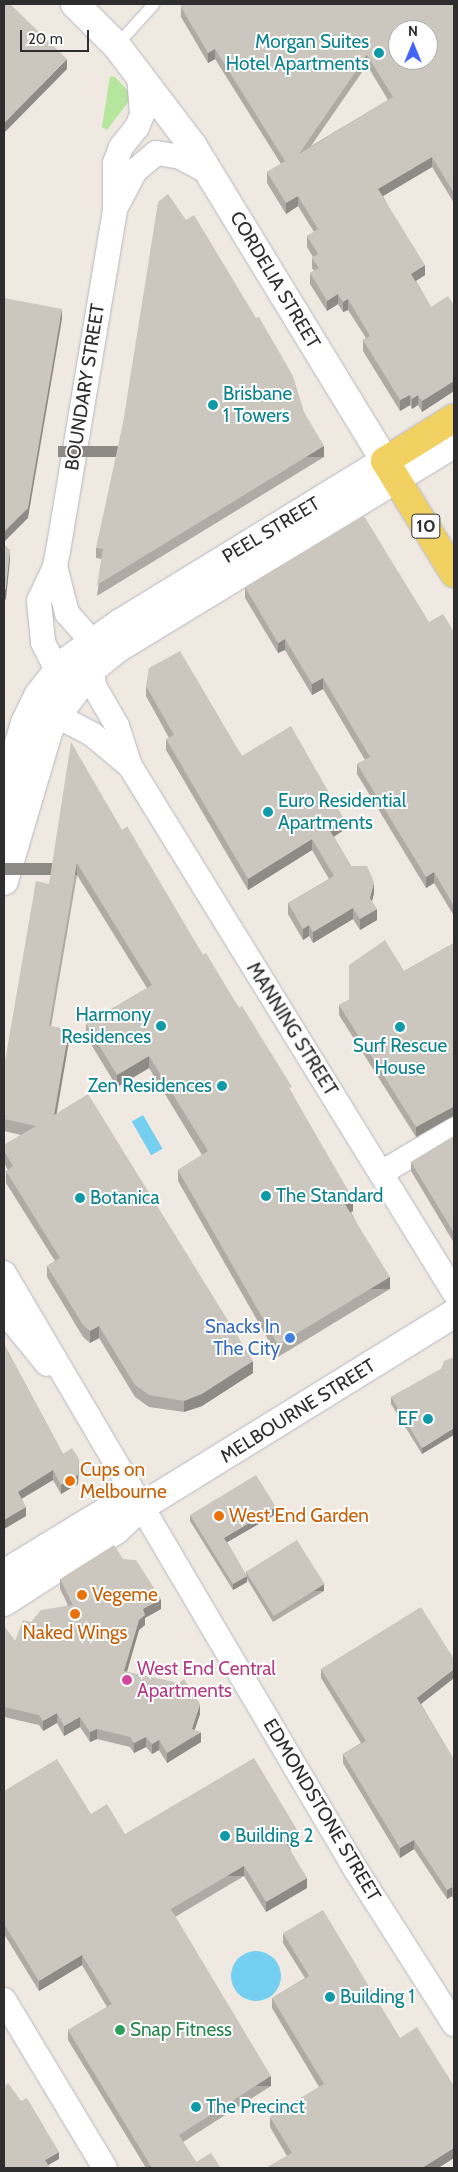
<!DOCTYPE html>
<style>
body{margin:0}
#map{position:relative;width:458px;height:2172px;overflow:hidden;background:#efe9e1;font-family:Cabin,sans-serif}
div>[style]{position:absolute}
[style*='--x']{left:calc(var(--x)*1px);top:calc(var(--y)*1px);width:calc(var(--w)*1px);rotate:calc(var(--a)*1deg)}
.green>*{inset:0;background:#b6e59e}
.water>*{inset:0;background:#75cff0;transform-origin:0 0}
.round{border-radius:50%}
.roads{filter:drop-shadow(0 0 1px #b4b7c1) drop-shadow(0 0 1px #b4b7c1)}
.lane>*{height:11px;margin:-5.5px;padding:0 5.5px;transform-origin:5.5px;border-radius:5.5px;background:#fff}
.street>*{height:24px;margin:-12px;padding:0 12px;transform-origin:12px;border-radius:12px;background:#fff}
.secondary>*{height:28px;margin:-14px;padding:0 14px;transform-origin:14px;border-radius:14px;background:#fff}
.primary>*{height:28px;margin:-14px;padding:0 14px;transform-origin:14px;border-radius:14px;background:#f2d163}
.wall>*{inset:0;background:#afaba4}
.shaded-wall>*{inset:0;background:#8e8b86;transform-origin:0 0}
.building>*{inset:0;background:#cbc7bf;transform-origin:0 0}
.dots>*{width:14px;height:14px;translate:-50% -50%;box-sizing:border-box;border:2px solid #fff;border-radius:50%}
span{translate:-50% -50%;white-space:nowrap;text-align:center;line-height:1.15;-webkit-text-stroke:4px #fff;paint-order:stroke}
.shield-label span{padding:1px 4px;background:#fff;border:1px solid;border-radius:4px;-webkit-text-stroke-width:0}
.shield-label{font-size:18px;color:#2e2e2e;font-weight:700}
.culture-label{font-size:19px;color:#0d838f}
.right{translate:-100% -50%;text-align:right}
.left{translate:0 -50%;text-align:left}
.street-label{font-size:19px;color:#2e2e2e}
.shop-label{font-size:19px;color:#366cbe}
.food-label{font-size:19px;color:#c56008}
.hotel-label{font-size:19px;color:#b23c85}
.leisure-label{font-size:19px;color:#27864d}
.frame{position:absolute;inset:0;border:5px solid #2e2e2e;pointer-events:none}
.north{position:absolute;left:388px;top:20px;width:50px;height:50px;box-sizing:border-box;background:#fff;border:1px solid #ababab;border-radius:50%;rotate:0deg;font-size:14px;font-weight:700;line-height:20px;text-align:center;color:#2e2e2e}
.north::after{content:'';display:block;margin:auto;width:18px;height:22px;background:#4264fb;clip-path:polygon(50% 0,100% 100%,50% 72%,0 100%)}
.scale{position:absolute;left:20px;top:30px;width:69px;height:22px;box-sizing:border-box;border:2px solid #2e2e2e;border-top:0;padding-left:6px;font-size:15px;line-height:18px;white-space:nowrap;color:#2e2e2e;-webkit-text-stroke:4px #fff;paint-order:stroke}
</style>
<div id="map">
<div class="green">
<div style="clip-path:polygon(110px 76px,115px 77px,130px 93px,129px 101px,107px 130px,102px 127px)"></div>
</div>
<div class="water">
<div style="left:143px;top:1115px;width:39px;height:13px;rotate:60deg"></div>
<div class="round" style="left:231px;top:1951px;width:50px;height:50px"></div>
</div>
<div class="roads">
<div class="lane">
<div style="--x:116;--y:45;--w:55;--a:-47.9"></div>
</div>
<div class="street">
<div style="--x:117;--y:205;--w:40;--a:-62"></div>
<div style="--x:136;--y:170;--w:26;--a:-40"></div>
<div style="--x:156;--y:153;--w:24;--a:9"></div>
<div style="--x:180;--y:157;--w:34;--a:28"></div>
<div style="--x:55;--y:566;--w:49;--a:75.7"></div>
<div style="--x:67;--y:613;--w:28;--a:49"></div>
<div style="--x:85;--y:634;--w:11;--a:68"></div>
<div style="--x:92;--y:669;--w:17;--a:83"></div>
<div style="--x:94;--y:686;--w:46;--a:60.1"></div>
<div style="--x:117;--y:726;--w:42;--a:72"></div>
<div style="--x:130;--y:766;--w:618;--a:58.37"></div>
<div style="--x:57;--y:670;--w:31;--a:-117"></div>
<div style="--x:43;--y:642;--w:41;--a:-95.6"></div>
<div style="--x:39;--y:601;--w:38;--a:-65"></div>
<div style="--x:55;--y:566;--w:15;--a:-79"></div>
<div style="--x:58;--y:551;--w:347;--a:-80.5"></div>
<div style="--x:115;--y:209;--w:46;--a:-90"></div>
<div style="--x:115;--y:163;--w:17;--a:-69"></div>
<div style="--x:121;--y:147;--w:26;--a:-51"></div>
<div style="--x:137;--y:127;--w:13;--a:-67"></div>
<div style="--x:142;--y:115;--w:41;--a:-94.2"></div>
<div style="--x:60;--y:710;--w:15;--a:53"></div>
<div style="--x:69;--y:722;--w:27;--a:28"></div>
<div style="--x:93;--y:735;--w:48;--a:40"></div>
<div style="--x:381;--y:1173;--w:85;--a:-30.5"></div>
<div style="--x:4;--y:1273;--w:693;--a:59.48"></div>
<div style="--x:356;--y:1870;--w:183;--a:57.5"></div>
<div style="--x:4;--y:1311;--w:68;--a:50.9"></div>
<div style="--x:4;--y:2000;--w:196;--a:59"></div>
</div>
<div class="secondary">
<div style="--x:4;--y:825;--w:45;--a:-84.9"></div>
<div style="--x:8;--y:780;--w:59;--a:-73.4"></div>
<div style="--x:25;--y:723;--w:30;--a:-64"></div>
<div style="--x:38;--y:696;--w:42;--a:-51.8"></div>
<div style="--x:64;--y:663;--w:71;--a:-35.3"></div>
<div style="--x:122;--y:622;--w:308;--a:-31.5"></div>
<div style="--x:385;--y:461;--w:370;--a:-121.4"></div>
<div style="--x:192;--y:145;--w:126;--a:-127.2"></div>
<div style="--x:116;--y:45;--w:58;--a:-135"></div>
<div style="--x:4;--y:881;--w:155;--a:-73.5"></div>
<div style="--x:48;--y:732;--w:14;--a:-65"></div>
<div style="--x:54;--y:719;--w:63;--a:-52.8"></div>
<div style="--x:92;--y:669;--w:33;--a:-39"></div>
<div style="--x:118;--y:648;--w:393;--a:-31.3"></div>
<div style="--x:4;--y:1574;--w:119;--a:-31.5"></div>
<div style="--x:105;--y:1512;--w:36;--a:-8"></div>
<div style="--x:4;--y:1602;--w:133;--a:-32.7"></div>
<div style="--x:116;--y:1530;--w:34;--a:-43"></div>
<div style="--x:141;--y:1507;--w:368;--a:-31.7"></div>
</div>
<div class="primary">
<div style="--x:454;--y:418;--w:81;--a:148.1"></div>
<div style="--x:385;--y:461;--w:132;--a:58.4"></div>
</div>
</div>
<div class="wall">
<div style="clip-path:polygon(evenodd,454px 4px,454px 203px,432px 167px,383px 196px,425px 275px,416px 281px,431px 307px,453px 304px,454px 303px,454px 391px,422px 412px,418px 405px,412px 409px,410px 405px,400px 411px,363px 351px,363px 340px,366px 338px,348px 310px,343px 312px,338px 304px,327px 311px,310px 284px,310px 273px,314px 271px,312px 268px,312px 258px,313px 257px,307px 247px,307px 236px,314px 232px,298px 206px,286px 214px,267px 183px,267px 172px,281px 164px,215px 59px,208px 63px,181px 17px,181px 7px,454px 4px,367px 65px,388px 100px,311px 146px,367px 65px)"></div>
<div style="clip-path:polygon(304px 412px,324px 457px,97px 596px,102px 559px,96px 558px,96px 548px)"></div>
<div style="clip-path:polygon(245px 587px,429px 622px,454px 632px,454px 916px,434px 883px,426px 888px,357px 774px,357px 764px,365px 760px,323px 689px,312px 695px,285px 650px,278px 653px,245px 598px)"></div>
<div style="clip-path:polygon(146px 686px,344px 830px,334px 837px,351px 866px,374px 893px,372px 901px,377px 920px,360px 930px,353px 919px,313px 943px,309px 936px,303px 940px,288px 914px,288px 903px,329px 879px,312px 850px,248px 890px,166px 750px,166px 739px,169px 738px,146px 696px)"></div>
<div style="clip-path:polygon(122px 830px,203px 955px,239px 1008px,292px 1093px,353px 1211px,351px 1212px,390px 1289px,278px 1357px,178px 1181px,178px 1170px,202px 1155px,149px 1068px,117px 1087px,86px 1036px,86px 1024px,147px 988px,77px 875px,51px 1027px,69px 1041px,57px 1113px,253px 1373px,202px 1406px,184px 1412px,149px 1407px,135px 1397px,99px 1338px,90px 1343px,83px 1337px,47px 1277px,47px 1266px,55px 1261px,6px 1183px,6px 1171px,8px 1170px,4px 1163px,4px 1145px,21px 1135px,4px 1131px,4px 1067px,49px 884px)"></div>
<div style="clip-path:polygon(454px 943px,454px 1117px,453px 1116px,416px 1137px,339px 1015px,339px 1005px,404px 971px)"></div>
<div style="clip-path:polygon(454px 1136px,454px 1243px,411px 1171px,411px 1162px)"></div>
<div style="clip-path:polygon(4px 1344px,63px 1454px,79px 1468px,78px 1484px,61px 1494px,53px 1480px,22px 1498px,26px 1516px,4px 1529px)"></div>
<div style="clip-path:polygon(441px 1369px,422px 1454px,391px 1404px,391px 1397px)"></div>
<div style="clip-path:polygon(276px 1514px,227px 1542px,246px 1575px,246px 1571px,324px 1591px,273px 1622px,247px 1579px,247px 1582px,233px 1590px,190px 1521px,190px 1515px)"></div>
<div style="clip-path:polygon(60px 1579px,161px 1609px,145px 1618px,145px 1625px,139px 1630px,127px 1672px,200px 1714px,194px 1730px,201px 1742px,167px 1763px,159px 1750px,152px 1754px,146px 1747px,134px 1753px,130px 1747px,97px 1739px,90px 1742px,80px 1727px,64px 1736px,57px 1723px,43px 1731px,39px 1725px,4px 1717px,4px 1626px,15px 1641px,31px 1622px,68px 1605px,60px 1589px)"></div>
<div style="clip-path:polygon(321px 1669px,454px 1678px,421px 1704px,454px 1760px,454px 1901px,452px 1896px,447px 1899px,414px 1849px,400px 1858px,343px 1763px,343px 1754px,361px 1743px,321px 1678px)"></div>
<div style="clip-path:polygon(4px 1791px,91px 1814px,125px 1834px,299px 1843px,290px 1849px,307px 1888px,266px 1912px,244px 1876px,175px 1917px,271px 2086px,183px 2142px,196px 2162px,221px 2168px,146px 2168px,68px 2040px,68px 2030px,107px 2007px,82px 1965px,39px 1991px,4px 1934px)"></div>
<div style="clip-path:polygon(283px 1933px,454px 2086px,454px 2158px,438px 2168px,266px 2168px,287px 2156px,270px 2127px,270px 2117px,319px 2087px,272px 2008px,272px 1998px,305px 1978px,283px 1943px)"></div>
</div>
<div class="shaded-wall">
<div style="clip-path:polygon(215px 49px,215px 59px,208px 63px,208px 53px)"></div>
<div style="left:367px;top:55px;width:10px;height:120px;rotate:90deg"></div>
<div style="clip-path:polygon(67px 59px,67px 69px,4px 133px,4px 123px)"></div>
<div style="clip-path:polygon(432px 157px,432px 167px,378px 199px,378px 189px)"></div>
<div style="clip-path:polygon(298px 196px,298px 206px,286px 214px,286px 203px)"></div>
<div style="clip-path:polygon(425px 265px,425px 275px,411px 284px,411px 274px)"></div>
<div style="clip-path:polygon(338px 294px,338px 304px,327px 311px,327px 301px)"></div>
<div style="clip-path:polygon(348px 299px,348px 310px,343px 312px,343px 302px)"></div>
<div style="clip-path:polygon(62px 309px,62px 319px,28px 518px,4px 542px,4px 532px)"></div>
<div style="clip-path:polygon(454px 381px,454px 391px,422px 412px,422px 401px)"></div>
<div style="clip-path:polygon(410px 395px,410px 405px,400px 411px,400px 400px)"></div>
<div style="clip-path:polygon(418px 395px,418px 405px,412px 409px,412px 399px)"></div>
<div style="left:324px;top:446px;width:11px;height:266px;rotate:90deg"></div>
<div style="clip-path:polygon(10px 550px,10px 560px,6px 599px,4px 601px,4px 591px)"></div>
<div style="clip-path:polygon(285px 639px,285px 650px,278px 653px,278px 643px)"></div>
<div style="clip-path:polygon(323px 678px,323px 689px,312px 695px,312px 684px)"></div>
<div style="clip-path:polygon(344px 819px,344px 830px,329px 839px,329px 829px)"></div>
<div style="clip-path:polygon(312px 839px,312px 850px,248px 890px,248px 879px)"></div>
<div style="left:77px;top:863px;width:12px;height:165px;rotate:90deg"></div>
<div style="clip-path:polygon(434px 872px,434px 883px,426px 888px,426px 877px)"></div>
<div style="clip-path:polygon(374px 882px,374px 893px,370px 909px,370px 898px)"></div>
<div style="clip-path:polygon(353px 908px,353px 919px,313px 943px,313px 932px)"></div>
<div style="clip-path:polygon(377px 909px,377px 920px,360px 930px,360px 919px)"></div>
<div style="clip-path:polygon(309px 925px,309px 936px,303px 940px,303px 929px)"></div>
<div style="clip-path:polygon(69px 1029px,69px 1041px,54px 1126px,54px 1115px)"></div>
<div style="clip-path:polygon(149px 1056px,149px 1068px,117px 1087px,117px 1075px)"></div>
<div style="clip-path:polygon(453px 1107px,453px 1116px,416px 1137px,416px 1127px)"></div>
<div style="clip-path:polygon(353px 1199px,353px 1211px,345px 1216px,345px 1204px)"></div>
<div style="left:390px;top:1277px;width:12px;height:131px;rotate:90deg"></div>
<div style="clip-path:polygon(99px 1326px,99px 1338px,90px 1343px,90px 1331px)"></div>
<div style="clip-path:polygon(253px 1361px,253px 1373px,202px 1406px,184px 1412px,184px 1401px)"></div>
<div style="clip-path:polygon(454px 1428px,454px 1435px,422px 1454px,422px 1448px)"></div>
<div style="clip-path:polygon(79px 1459px,78px 1484px,61px 1494px,61px 1485px)"></div>
<div style="clip-path:polygon(53px 1470px,53px 1480px,18px 1501px,18px 1492px)"></div>
<div style="clip-path:polygon(26px 1507px,26px 1516px,4px 1529px,4px 1520px)"></div>
<div style="clip-path:polygon(276px 1507px,276px 1514px,224px 1544px,224px 1538px)"></div>
<div style="clip-path:polygon(247px 1576px,247px 1582px,233px 1590px,233px 1584px)"></div>
<div style="left:324px;top:1584px;width:7px;height:60px;rotate:90deg"></div>
<div style="clip-path:polygon(161px 1599px,161px 1609px,145px 1618px,145px 1625px,139px 1630px,124px 1681px,124px 1671px,139px 1620px,143px 1609px)"></div>
<div style="clip-path:polygon(454px 1669px,454px 1678px,417px 1707px,417px 1698px)"></div>
<div style="clip-path:polygon(200px 1704px,200px 1714px,192px 1738px,201px 1732px,201px 1742px,167px 1763px,167px 1753px,192px 1729px)"></div>
<div style="clip-path:polygon(57px 1713px,57px 1723px,43px 1731px,43px 1721px)"></div>
<div style="clip-path:polygon(80px 1717px,80px 1727px,64px 1736px,64px 1726px)"></div>
<div style="clip-path:polygon(97px 1729px,97px 1739px,90px 1742px,90px 1732px)"></div>
<div style="clip-path:polygon(146px 1737px,146px 1747px,134px 1753px,134px 1743px)"></div>
<div style="clip-path:polygon(159px 1740px,159px 1750px,152px 1754px,152px 1744px)"></div>
<div style="clip-path:polygon(299px 1833px,299px 1843px,285px 1851px,285px 1841px)"></div>
<div style="clip-path:polygon(414px 1840px,414px 1849px,400px 1858px,400px 1848px)"></div>
<div style="left:244px;top:1866px;width:10px;height:85px;rotate:90deg"></div>
<div style="clip-path:polygon(307px 1878px,307px 1888px,266px 1912px,266px 1902px)"></div>
<div style="clip-path:polygon(452px 1887px,452px 1896px,447px 1899px,447px 1890px)"></div>
<div style="clip-path:polygon(82px 1955px,82px 1965px,39px 1991px,39px 1981px)"></div>
<div style="left:271px;top:2076px;width:10px;height:109px;rotate:90deg"></div>
<div style="clip-path:polygon(454px 2148px,454px 2158px,438px 2168px,422px 2168px)"></div>
<div style="clip-path:polygon(59px 2152px,59px 2159px,45px 2167px,45px 2160px)"></div>
</div>
<div class="building">
<div style="clip-path:polygon(4px 4px,10px 4px,67px 59px,4px 123px)"></div>
<div style="clip-path:polygon(evenodd,181px 4px,454px 4px,454px 193px,432px 157px,378px 189px,425px 265px,411px 274px,431px 307px,448px 296px,453px 304px,454px 303px,454px 381px,422px 401px,418px 395px,412px 399px,410px 395px,400px 400px,363px 340px,370px 336px,348px 299px,343px 302px,338px 294px,327px 301px,310px 273px,319px 268px,312px 258px,318px 254px,307px 236px,318px 229px,298px 196px,286px 203px,267px 172px,285px 161px,215px 49px,208px 53px,181px 7px,181px 4px,398px 30px,428px 30px,428px 60px,398px 60px,398px 30px,181px 4px,367px 55px,393px 97px,299px 154px,367px 55px)"></div>
<div style="clip-path:polygon(168px 194px,186px 220px,194px 215px,256px 318px,259px 317px,293px 376px,304px 412px,324px 446px,97px 585px,103px 549px,96px 548px,123px 423px,158px 202px)"></div>
<div style="clip-path:polygon(4px 298px,62px 309px,28px 508px,4px 532px)"></div>
<div style="clip-path:polygon(364px 516px,429px 622px,443px 614px,454px 632px,454px 906px,434px 872px,426px 877px,357px 764px,370px 757px,323px 678px,312px 684px,285px 639px,278px 643px,245px 587px)"></div>
<div style="clip-path:polygon(4px 544px,10px 550px,6px 589px,4px 591px)"></div>
<div style="clip-path:polygon(180px 651px,242px 756px,291px 726px,344px 819px,329px 829px,351px 866px,367px 866px,374px 882px,370px 898px,377px 909px,360px 919px,353px 908px,313px 932px,309px 925px,303px 929px,288px 903px,334px 876px,312px 839px,248px 879px,166px 739px,174px 735px,146px 686px,149px 668px)"></div>
<div style="clip-path:polygon(71px 742px,122px 830px,127px 826px,203px 955px,206px 953px,239px 1008px,242px 1006px,292px 1087px,289px 1088px,353px 1199px,345px 1204px,390px 1277px,278px 1345px,178px 1170px,208px 1151px,149px 1056px,117px 1075px,86px 1024px,152px 985px,77px 863px,49px 1026px,69px 1029px,54px 1115px,88px 1094px,253px 1361px,202px 1394px,184px 1401px,149px 1395px,135px 1385px,99px 1326px,90px 1331px,83px 1325px,47px 1266px,60px 1258px,6px 1171px,13px 1166px,4px 1151px,4px 1145px,36px 1126px,4px 1119px,4px 1067px,36px 881px,49px 884px)"></div>
<div style="clip-path:polygon(385px 940px,404px 971px,454px 943px,454px 1107px,453px 1107px,416px 1127px,339px 1005px,349px 1000px,349px 965px)"></div>
<div style="clip-path:polygon(454px 1136px,454px 1233px,411px 1162px)"></div>
<div style="clip-path:polygon(4px 1344px,63px 1454px,72px 1448px,79px 1459px,78px 1475px,61px 1485px,53px 1470px,18px 1492px,26px 1507px,4px 1520px)"></div>
<div style="clip-path:polygon(454px 1357px,454px 1428px,422px 1448px,391px 1397px,441px 1369px,444px 1361px)"></div>
<div style="clip-path:polygon(256px 1475px,276px 1507px,224px 1538px,247px 1576px,233px 1584px,190px 1515px)"></div>
<div style="left:297px;top:1540px;width:52px;height:60px;rotate:58deg"></div>
<div style="clip-path:polygon(114px 1545px,123px 1559px,136px 1560px,161px 1599px,143px 1609px,145px 1615px,139px 1620px,124px 1671px,179px 1683px,184px 1679px,200px 1704px,192px 1729px,201px 1732px,167px 1753px,159px 1740px,152px 1744px,146px 1737px,134px 1743px,130px 1737px,97px 1729px,90px 1732px,80px 1717px,64px 1726px,57px 1713px,43px 1721px,39px 1715px,4px 1707px,4px 1626px,15px 1641px,23px 1620px,31px 1622px,41px 1610px,73px 1605px,60px 1579px)"></div>
<div style="clip-path:polygon(421px 1607px,454px 1659px,454px 1669px,417px 1698px,454px 1760px,454px 1891px,452px 1887px,447px 1890px,414px 1840px,400px 1848px,343px 1754px,366px 1741px,321px 1669px)"></div>
<div style="clip-path:polygon(254px 1758px,299px 1833px,285px 1841px,307px 1878px,266px 1902px,244px 1866px,171px 1909px,271px 2076px,179px 2135px,196px 2162px,211px 2153px,221px 2168px,152px 2168px,68px 2030px,112px 2004px,82px 1955px,39px 1981px,4px 1924px,4px 1791px,57px 1759px,91px 1814px,107px 1804px,125px 1834px)"></div>
<div style="clip-path:polygon(323px 1910px,400px 2038px,417px 2027px,454px 2086px,454px 2148px,422px 2168px,266px 2168px,292px 2153px,270px 2117px,324px 2084px,272px 1998px,309px 1976px,283px 1933px)"></div>
<div style="clip-path:polygon(8px 2083px,21px 2101px,27px 2098px,59px 2152px,45px 2160px,50px 2168px,4px 2168px,4px 2084px,5px 2086px)"></div>
</div>
<div class="dots">
<div style="left:379px;top:53px;background:#0f9aa8"></div>
<div style="left:213px;top:405px;background:#0f9aa8"></div>
<div style="left:268px;top:812px;background:#0f9aa8"></div>
<div style="left:161px;top:1026px;background:#0f9aa8"></div>
<div style="left:400px;top:1027px;background:#0f9aa8"></div>
<div style="left:222px;top:1086px;background:#0f9aa8"></div>
<div style="left:266px;top:1196px;background:#0f9aa8"></div>
<div style="left:80px;top:1198px;background:#0f9aa8"></div>
<div style="left:290px;top:1338px;background:#3f7fe0"></div>
<div style="left:428px;top:1419px;background:#0f9aa8"></div>
<div style="left:70px;top:1481px;background:#e8710a"></div>
<div style="left:219px;top:1516px;background:#e8710a"></div>
<div style="left:82px;top:1595px;background:#e8710a"></div>
<div style="left:75px;top:1614px;background:#e8710a"></div>
<div style="left:127px;top:1680px;background:#d1479c"></div>
<div style="left:225px;top:1836px;background:#0f9aa8"></div>
<div style="left:330px;top:1997px;background:#0f9aa8"></div>
<div style="left:120px;top:2030px;background:#2e9e5b"></div>
<div style="left:196px;top:2107px;background:#0f9aa8"></div>
</div>
<div class="shield-label">
<span style="left:426px;top:526px">10</span>
</div>
<div class="culture-label">
<span class="right" style="left:369px;top:53px">Morgan Suites<br>Hotel Apartments</span>
<span class="left" style="left:223px;top:405px">Brisbane<br>1 Towers</span>
<span class="left" style="left:278px;top:812px">Euro Residential<br>Apartments</span>
<span class="right" style="left:151px;top:1026px">Harmony<br>Residences</span>
<span style="left:400px;top:1057px">Surf Rescue<br>House</span>
<span class="right" style="left:212px;top:1086px">Zen Residences</span>
<span class="left" style="left:276px;top:1196px">The Standard</span>
<span class="left" style="left:90px;top:1198px">Botanica</span>
<span class="right" style="left:418px;top:1419px">EF</span>
<span class="left" style="left:235px;top:1836px">Building 2</span>
<span class="left" style="left:340px;top:1997px">Building 1</span>
<span class="left" style="left:206px;top:2107px">The Precinct</span>
</div>
<div class="street-label">
<span style="left:275px;top:280px;rotate:59deg">CORDELIA STREET</span>
<span style="left:85px;top:387px;rotate:-81deg">BOUNDARY STREET</span>
<span style="left:271px;top:530px;rotate:-31deg">PEEL STREET</span>
<span style="left:292px;top:1029px;rotate:58deg">MANNING STREET</span>
<span style="left:298px;top:1411px;rotate:-32deg">MELBOURNE STREET</span>
<span style="left:322px;top:1810px;rotate:59deg">EDMONDSTONE STREET</span>
</div>
<div class="shop-label">
<span class="right" style="left:280px;top:1338px">Snacks In<br>The City</span>
</div>
<div class="food-label">
<span class="left" style="left:80px;top:1481px">Cups on<br>Melbourne</span>
<span class="left" style="left:229px;top:1516px">West End Garden</span>
<span class="left" style="left:92px;top:1595px">Vegeme</span>
<span style="left:75px;top:1633px">Naked Wings</span>
</div>
<div class="hotel-label">
<span class="left" style="left:137px;top:1680px">West End Central<br>Apartments</span>
</div>
<div class="leisure-label">
<span class="left" style="left:130px;top:2030px">Snap Fitness</span>
</div>
<div class="frame"></div>
<div class="north">N</div>
<div class="scale">20 m</div>
</div>
